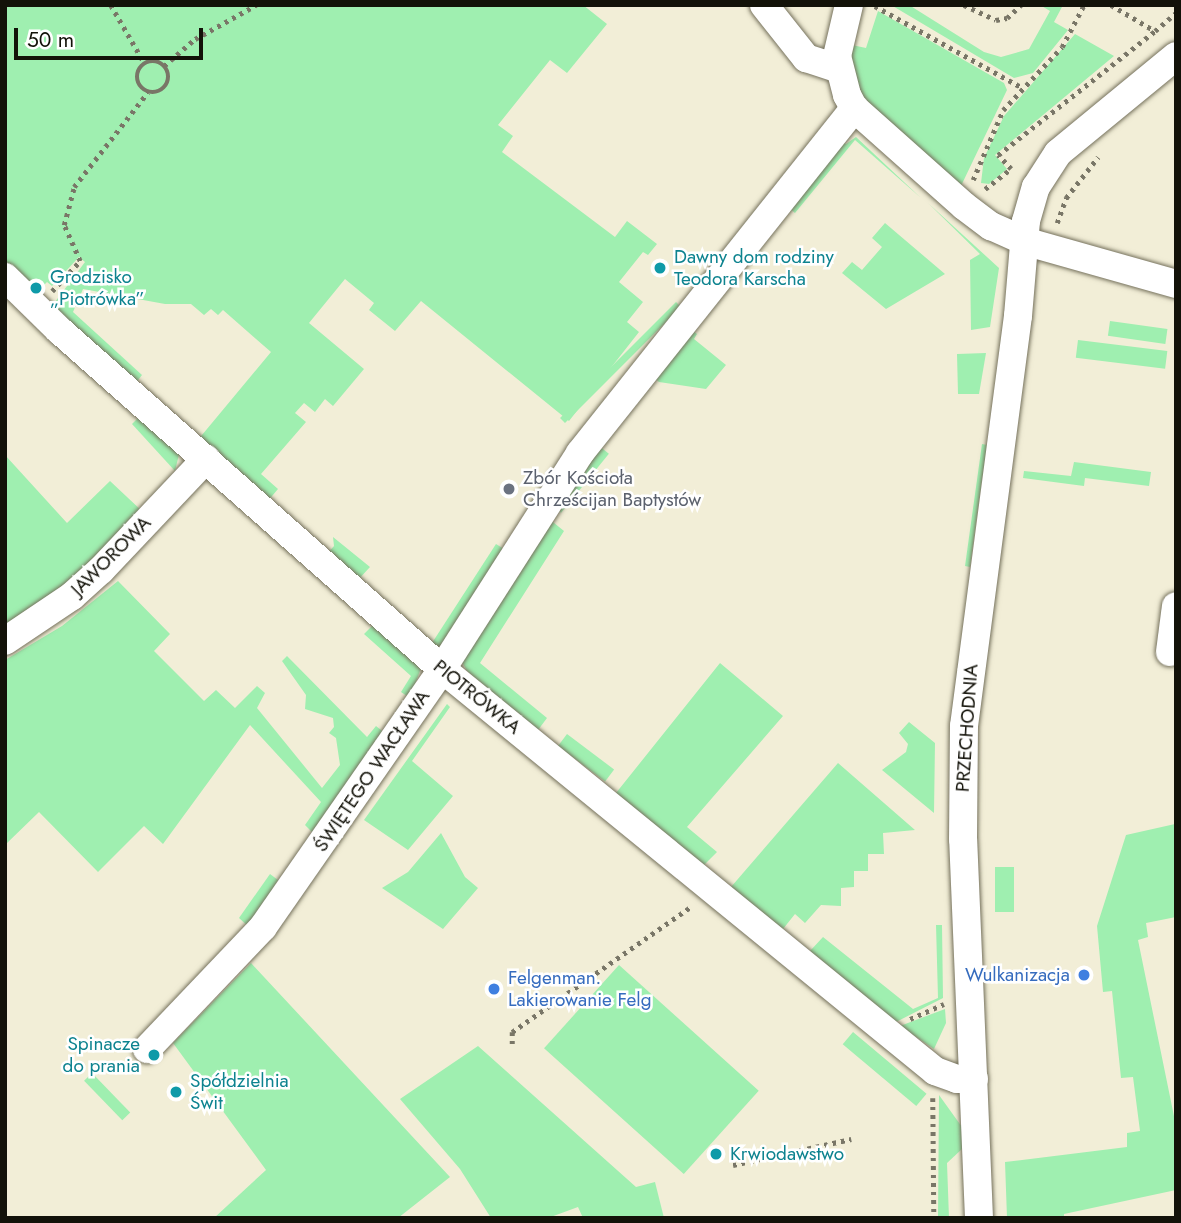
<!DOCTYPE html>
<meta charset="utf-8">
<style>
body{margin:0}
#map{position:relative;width:1181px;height:1223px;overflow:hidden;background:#f2eed7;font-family:Jost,sans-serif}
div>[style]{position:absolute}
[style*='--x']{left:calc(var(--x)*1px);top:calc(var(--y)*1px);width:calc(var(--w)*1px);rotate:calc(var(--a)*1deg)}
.green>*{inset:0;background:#9fefb0;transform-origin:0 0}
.path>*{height:4.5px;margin-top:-2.25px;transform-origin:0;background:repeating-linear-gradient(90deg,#797667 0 3.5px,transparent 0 8.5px)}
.path>.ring{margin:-2.25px;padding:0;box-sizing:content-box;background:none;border:4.5px solid #797667;border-radius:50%}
.roads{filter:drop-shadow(0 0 2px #75715c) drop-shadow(0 0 2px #75715c)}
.minor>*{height:28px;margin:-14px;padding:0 14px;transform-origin:14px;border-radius:14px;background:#fff}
.dots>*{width:19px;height:19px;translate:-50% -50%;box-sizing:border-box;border:4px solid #fff;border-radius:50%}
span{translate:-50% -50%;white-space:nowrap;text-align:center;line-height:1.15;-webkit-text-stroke:5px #fff;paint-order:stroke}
.culture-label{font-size:19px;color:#0d838f}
.left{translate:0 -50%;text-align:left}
.right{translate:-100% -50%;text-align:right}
.worship-label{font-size:19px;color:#5b616d}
.street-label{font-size:19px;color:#131209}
.shop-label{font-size:19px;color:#366cbe}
.frame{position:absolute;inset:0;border:7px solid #131209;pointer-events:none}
.scale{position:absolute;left:14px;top:28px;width:189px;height:32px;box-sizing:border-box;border:4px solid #131209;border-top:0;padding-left:9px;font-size:21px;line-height:24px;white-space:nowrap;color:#131209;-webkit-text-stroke:5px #fff;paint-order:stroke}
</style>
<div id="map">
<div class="green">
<div style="clip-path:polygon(5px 5px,583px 5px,607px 24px,567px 73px,550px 60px,498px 125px,513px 136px,502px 152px,615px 237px,627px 221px,657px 244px,648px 255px,643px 252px,619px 282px,643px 302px,627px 322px,639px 332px,569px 421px,421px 301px,395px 331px,369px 310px,374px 303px,345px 279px,309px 323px,364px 369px,333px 406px,325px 399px,315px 412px,304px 403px,295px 413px,306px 422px,261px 474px,278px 489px,267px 502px,197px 441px,271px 352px,223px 310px,218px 315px,211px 309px,204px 315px,191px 304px,165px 304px,83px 289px,73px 312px,142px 375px,135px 384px,49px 310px,85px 262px,79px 257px,52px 286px,47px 282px,40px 289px,34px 284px,28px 290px,5px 261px)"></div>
<div style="clip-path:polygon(891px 5px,909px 5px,984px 52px,1001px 57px,1029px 49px,1050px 11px,1040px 5px,1063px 5px,1054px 22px,1068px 30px,1033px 73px,1014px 78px)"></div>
<div style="clip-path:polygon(878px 11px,1004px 83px,1007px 90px,960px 188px,863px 99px,846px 55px,852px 45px,866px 48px)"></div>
<div style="clip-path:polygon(1075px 34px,1114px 56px,995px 155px,1007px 169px,989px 184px,981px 183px,984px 158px,1004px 116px)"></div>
<div style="clip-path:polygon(856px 137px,921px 198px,855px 140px,795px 213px,788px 207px,842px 142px,846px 144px)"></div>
<div style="clip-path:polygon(928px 203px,999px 268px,990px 327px,971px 330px,970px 260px,980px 254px)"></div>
<div style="clip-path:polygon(885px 223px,945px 274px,886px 309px,842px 273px,852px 262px,862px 270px,882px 247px,872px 238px)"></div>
<div style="left:676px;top:302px;width:7px;height:164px;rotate:45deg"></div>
<div style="left:1110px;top:321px;width:58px;height:15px;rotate:8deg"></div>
<div style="clip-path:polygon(689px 328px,697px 334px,694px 339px,726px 365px,706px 389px,659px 382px,652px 376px)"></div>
<div style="left:1078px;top:340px;width:90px;height:18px;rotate:7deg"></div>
<div style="clip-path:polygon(986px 353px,979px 394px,958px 394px,957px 354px)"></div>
<div style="clip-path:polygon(141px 415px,180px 450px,175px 471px,132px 424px)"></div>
<div style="clip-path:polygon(982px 444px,987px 445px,978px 508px,970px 567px,965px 566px)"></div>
<div style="left:598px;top:445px;width:14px;height:76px;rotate:39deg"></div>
<div style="clip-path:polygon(5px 455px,67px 523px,110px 481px,143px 512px,80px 574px,5px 628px)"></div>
<div style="clip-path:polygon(1074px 462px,1151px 472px,1149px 486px,1085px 478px,1084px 486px,1023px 478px,1024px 471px,1071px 476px)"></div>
<div style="clip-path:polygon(548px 518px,564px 531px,480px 663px,547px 718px,538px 730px,467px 671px,462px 662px)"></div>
<div style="clip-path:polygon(333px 537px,370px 567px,357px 581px,326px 555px,334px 546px)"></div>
<div style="clip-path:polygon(496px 544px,504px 549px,442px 648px,432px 643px)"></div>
<div style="clip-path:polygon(118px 581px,170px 634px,154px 651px,204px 701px,216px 690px,235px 708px,257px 686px,265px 693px,257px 708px,322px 788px,340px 765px,336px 738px,329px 733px,334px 727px,333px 718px,305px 709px,306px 695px,282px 661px,287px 656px,367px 737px,376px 726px,386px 734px,315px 835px,305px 825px,321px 802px,250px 725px,163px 844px,144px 826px,98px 872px,39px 812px,5px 845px,5px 660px,62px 626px)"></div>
<div style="clip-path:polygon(375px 623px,421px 668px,410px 698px,401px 692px,411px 676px,364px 634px)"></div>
<div style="clip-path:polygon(720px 663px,783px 716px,687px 827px,717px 852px,704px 865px,616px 793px)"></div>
<div style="clip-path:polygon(447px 704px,450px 707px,412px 761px,453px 796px,408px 850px,364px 820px)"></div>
<div style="clip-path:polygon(909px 722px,935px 743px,934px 813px,882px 770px,906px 752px,908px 744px,899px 733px)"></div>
<div style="left:567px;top:734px;width:59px;height:15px;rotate:37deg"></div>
<div style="clip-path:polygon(838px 763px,915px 830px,883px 833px,884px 854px,868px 854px,868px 871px,854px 871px,854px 887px,841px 888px,841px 906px,821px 905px,805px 923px,795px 914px,783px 929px,731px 887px)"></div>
<div style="clip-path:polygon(1175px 824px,1176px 917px,1146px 923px,1148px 937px,1138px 940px,1176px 1126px,1176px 1190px,1064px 1214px,1064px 1218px,1007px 1218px,1005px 1162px,1127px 1147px,1127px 1133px,1140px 1131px,1133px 1077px,1121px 1078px,1112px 991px,1103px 992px,1097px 926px,1126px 835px)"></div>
<div style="clip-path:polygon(441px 833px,465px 877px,478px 888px,443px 929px,382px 888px,408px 872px)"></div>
<div style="left:995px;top:867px;width:19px;height:45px"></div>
<div style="clip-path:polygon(270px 874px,278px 880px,249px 927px,239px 918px)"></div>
<div style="clip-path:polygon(936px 925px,942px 925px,943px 998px,896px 1022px,810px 951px,823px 937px,913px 1009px,938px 998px)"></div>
<div style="clip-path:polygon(251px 963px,450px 1177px,398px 1218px,214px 1218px,266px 1170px,173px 1043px)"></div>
<div style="left:619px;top:965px;width:188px;height:112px;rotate:42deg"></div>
<div style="clip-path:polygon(945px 1009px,946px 1023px,934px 1049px,900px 1026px)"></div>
<div style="left:853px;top:1032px;width:96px;height:16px;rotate:40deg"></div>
<div style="clip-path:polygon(478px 1046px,636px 1187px,655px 1182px,664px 1218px,583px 1218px,578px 1207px,548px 1218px,491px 1218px,460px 1169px,400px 1099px)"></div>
<div style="left:92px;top:1073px;width:55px;height:11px;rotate:46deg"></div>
<div style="clip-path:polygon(939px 1095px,962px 1127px,962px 1149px,947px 1163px,949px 1218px,938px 1218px)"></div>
</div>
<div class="path">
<div style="--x:111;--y:5;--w:68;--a:60"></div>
<div style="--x:964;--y:5;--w:35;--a:25"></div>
<div style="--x:996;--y:20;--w:11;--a:-10"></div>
<div style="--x:1007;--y:18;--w:19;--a:-43"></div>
<div style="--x:1111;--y:5;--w:51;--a:30.6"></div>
<div style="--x:1155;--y:31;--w:28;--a:-41"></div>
<div style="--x:875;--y:6;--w:167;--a:29"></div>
<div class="ring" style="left:137px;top:61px;width:27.5px;height:27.5px"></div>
<div style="--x:164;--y:66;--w:41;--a:-41.1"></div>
<div style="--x:195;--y:39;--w:70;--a:-29.1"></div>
<div style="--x:973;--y:180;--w:76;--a:-66.8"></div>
<div style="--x:1003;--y:110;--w:86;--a:-46.9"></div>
<div style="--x:1062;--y:47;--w:47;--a:-62.4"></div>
<div style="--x:985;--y:189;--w:33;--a:-38"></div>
<div style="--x:1011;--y:169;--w:19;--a:-133"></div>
<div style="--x:998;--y:155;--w:200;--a:-38.3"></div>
<div style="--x:1057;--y:223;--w:27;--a:-70"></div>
<div style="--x:1066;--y:198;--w:52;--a:-52"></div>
<div style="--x:52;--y:291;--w:41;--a:-47"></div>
<div style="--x:80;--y:261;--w:39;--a:-114"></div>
<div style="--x:64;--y:225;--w:39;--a:-75"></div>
<div style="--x:74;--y:187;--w:120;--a:-52.1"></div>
<div style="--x:910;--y:1019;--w:37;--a:-24"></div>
<div style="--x:512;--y:1044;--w:12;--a:-90"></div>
<div style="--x:512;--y:1032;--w:220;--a:-35"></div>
<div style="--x:933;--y:1098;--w:120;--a:89.5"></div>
<div style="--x:733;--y:1165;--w:121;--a:-12.4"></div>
</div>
<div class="roads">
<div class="minor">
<div style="--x:764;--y:5;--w:68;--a:51.6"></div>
<div style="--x:806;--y:58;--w:35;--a:18"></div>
<div style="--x:849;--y:5;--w:52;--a:103.2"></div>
<div style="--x:837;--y:56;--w:40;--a:75.6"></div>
<div style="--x:847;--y:95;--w:15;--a:62"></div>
<div style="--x:854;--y:108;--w:147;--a:41.7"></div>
<div style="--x:964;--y:206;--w:34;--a:37"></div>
<div style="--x:991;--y:226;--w:36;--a:24"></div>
<div style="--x:1024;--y:241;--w:158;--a:15.8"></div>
<div style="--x:5;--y:277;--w:76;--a:44.5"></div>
<div style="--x:59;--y:330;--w:511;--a:41.51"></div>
<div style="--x:442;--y:669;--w:636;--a:39.19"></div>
<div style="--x:935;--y:1071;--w:23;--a:20"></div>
<div style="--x:957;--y:1079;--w:17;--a:0"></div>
<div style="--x:5;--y:641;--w:81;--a:-33.9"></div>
<div style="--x:72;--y:596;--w:39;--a:-42"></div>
<div style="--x:101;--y:570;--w:153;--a:-46.6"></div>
<div style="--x:1170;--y:652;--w:46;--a:-82.6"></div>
<div style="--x:147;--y:1049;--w:168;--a:-46.4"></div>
<div style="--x:263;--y:927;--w:314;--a:-55.2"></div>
<div style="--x:442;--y:669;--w:256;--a:-57.4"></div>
<div style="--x:580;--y:453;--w:441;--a:-51.5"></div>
<div style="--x:979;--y:1218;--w:379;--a:-92.4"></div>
<div style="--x:963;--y:839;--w:113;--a:-89.5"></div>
<div style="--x:964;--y:726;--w:414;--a:-82.5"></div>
<div style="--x:1018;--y:316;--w:95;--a:-85.2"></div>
<div style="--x:1026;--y:221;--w:35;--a:-74"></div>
<div style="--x:1036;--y:187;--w:40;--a:-57.1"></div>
<div style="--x:1058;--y:153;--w:153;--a:-39.4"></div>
</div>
</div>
<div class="dots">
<div style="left:660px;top:268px;background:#0f9aa8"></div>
<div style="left:36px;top:288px;background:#0f9aa8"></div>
<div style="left:509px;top:489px;background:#6b7280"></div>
<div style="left:1084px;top:975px;background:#3f7fe0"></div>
<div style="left:494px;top:989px;background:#3f7fe0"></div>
<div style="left:154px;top:1055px;background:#0f9aa8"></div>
<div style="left:176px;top:1092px;background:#0f9aa8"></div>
<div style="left:716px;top:1154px;background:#0f9aa8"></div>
</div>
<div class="culture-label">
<span class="left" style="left:674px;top:268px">Dawny dom rodziny<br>Teodora Karscha</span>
<span class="left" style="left:50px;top:288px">Grodzisko<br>„Piotrówka”</span>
<span class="right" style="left:140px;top:1055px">Spinacze<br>do prania</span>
<span class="left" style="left:190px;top:1092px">Spółdzielnia<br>Świt</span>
<span class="left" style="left:730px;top:1154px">Krwiodawstwo</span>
</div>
<div class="worship-label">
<span class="left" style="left:523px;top:489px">Zbór Kościoła<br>Chrześcijan Baptystów</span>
</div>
<div class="street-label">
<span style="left:111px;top:556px;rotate:-45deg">JAWOROWA</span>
<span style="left:477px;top:697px;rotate:39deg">PIOTRÓWKA</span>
<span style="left:967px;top:728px;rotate:-86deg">PRZECHODNIA</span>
<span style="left:372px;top:771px;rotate:-56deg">ŚWIĘTEGO WACŁAWA</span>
</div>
<div class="shop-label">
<span class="right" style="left:1070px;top:975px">Wulkanizacja</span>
<span class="left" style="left:508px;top:989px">Felgenman.<br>Lakierowanie Felg</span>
</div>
<div class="frame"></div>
<div class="scale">50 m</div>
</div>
